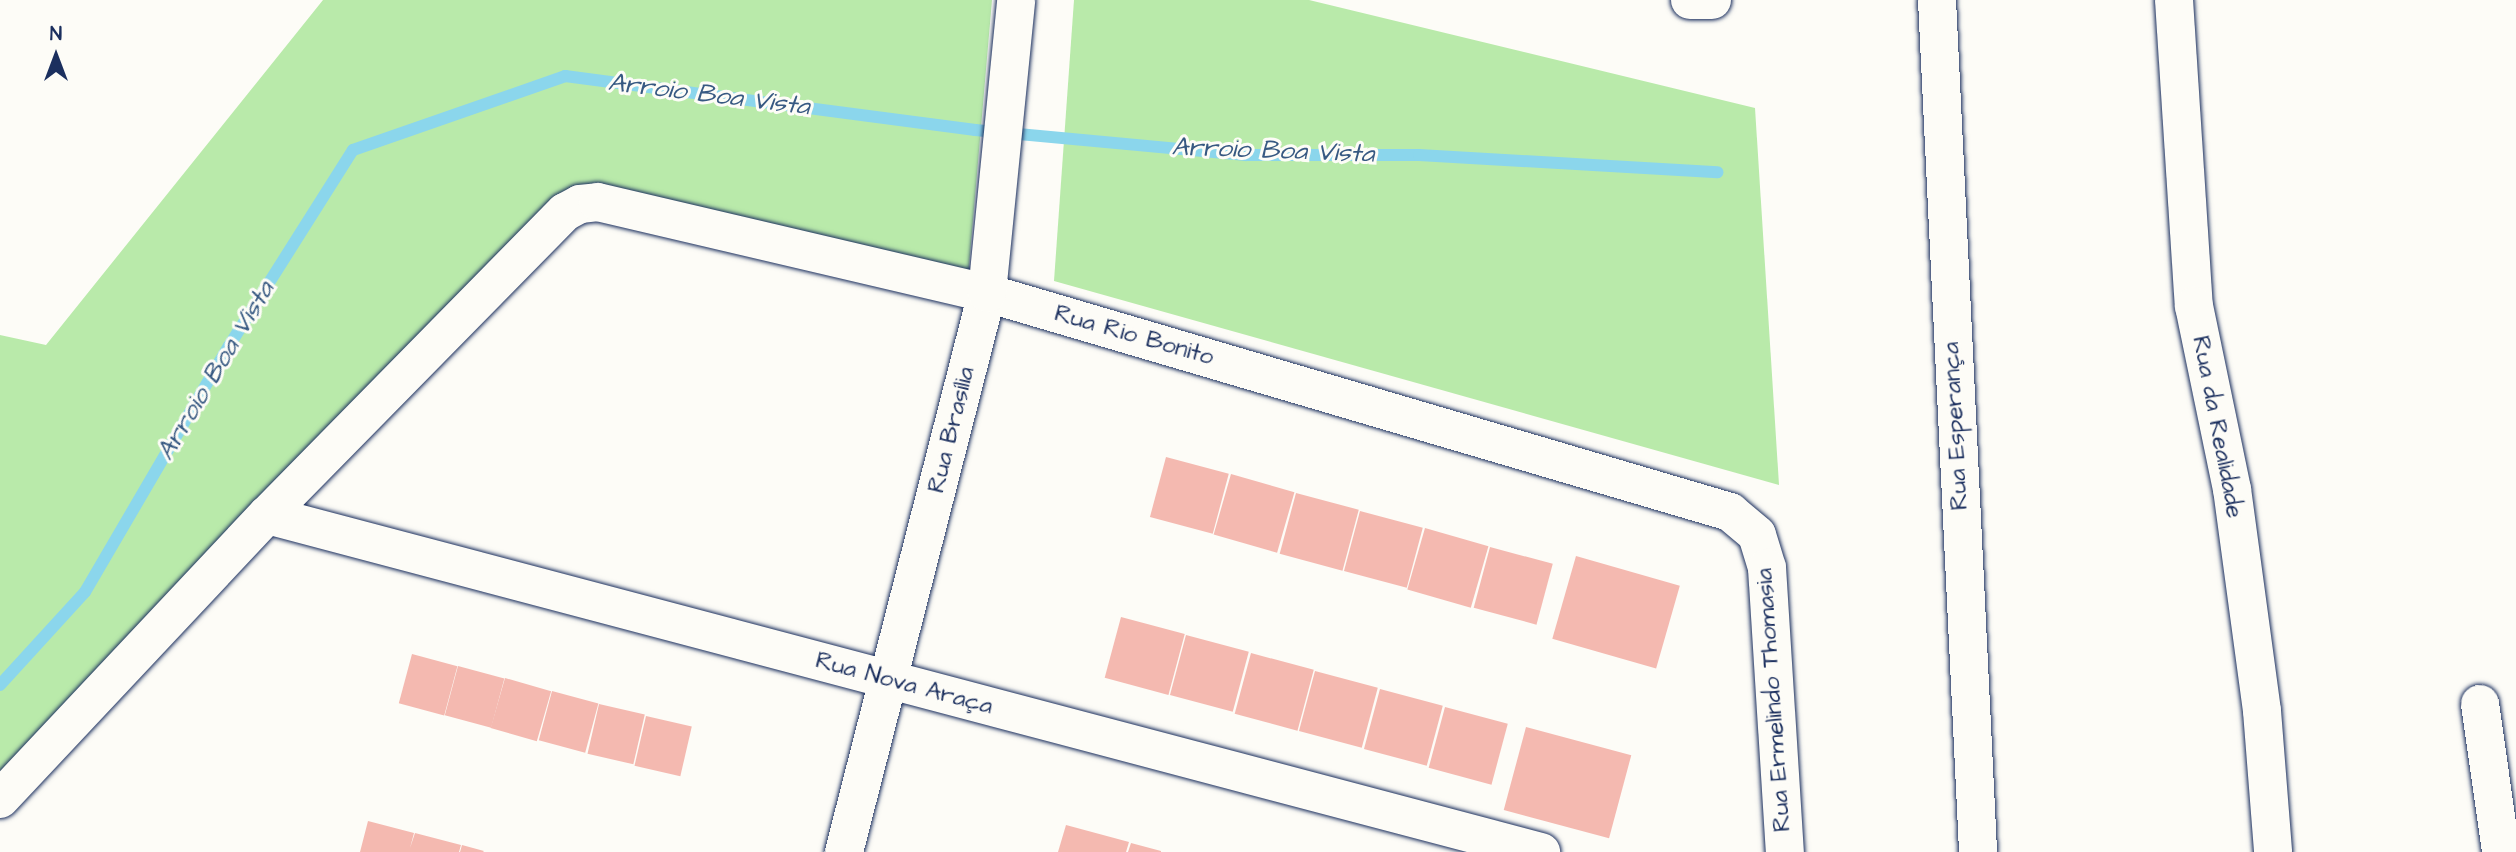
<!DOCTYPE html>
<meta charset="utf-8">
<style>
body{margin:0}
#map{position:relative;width:2516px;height:852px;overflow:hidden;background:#fdfcf7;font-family:"Architects Daughter",sans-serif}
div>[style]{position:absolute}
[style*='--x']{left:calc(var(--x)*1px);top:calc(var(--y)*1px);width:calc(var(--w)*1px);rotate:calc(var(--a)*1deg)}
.green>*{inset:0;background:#b9eaaa}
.stream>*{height:12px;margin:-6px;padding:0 6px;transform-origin:6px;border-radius:6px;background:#8bd6ec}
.building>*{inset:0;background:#f4b9b0;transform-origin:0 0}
.roads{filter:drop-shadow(0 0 2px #1b2f5e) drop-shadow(0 0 2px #1b2f5e)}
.minor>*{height:38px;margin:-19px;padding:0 19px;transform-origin:19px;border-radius:19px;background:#fdfcf7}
span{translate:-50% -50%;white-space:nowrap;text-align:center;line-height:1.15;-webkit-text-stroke:6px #fdfcf7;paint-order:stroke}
.street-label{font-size:24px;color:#1b2f5e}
.water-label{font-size:26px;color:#375982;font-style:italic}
.north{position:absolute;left:21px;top:21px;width:70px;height:70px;-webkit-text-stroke:5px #fdfcf7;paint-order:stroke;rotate:0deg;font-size:19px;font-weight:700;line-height:28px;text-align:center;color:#1b2f5e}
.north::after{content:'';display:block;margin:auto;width:24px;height:32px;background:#1b2f5e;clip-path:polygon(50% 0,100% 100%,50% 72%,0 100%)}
</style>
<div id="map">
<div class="green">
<div style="clip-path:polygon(323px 0,992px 0,968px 278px,580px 185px,0 772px,0 335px,46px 345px)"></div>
<div style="clip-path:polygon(1074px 0,1309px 0,1755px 108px,1779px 485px,1054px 281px)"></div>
</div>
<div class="stream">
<div style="--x:0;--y:685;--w:126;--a:-47.6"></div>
<div style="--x:85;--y:592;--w:285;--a:-59.7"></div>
<div style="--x:229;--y:346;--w:232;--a:-57.7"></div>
<div style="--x:353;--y:150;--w:225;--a:-19.2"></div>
<div style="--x:565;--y:76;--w:414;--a:7.5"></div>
<div style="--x:975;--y:130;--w:272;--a:5.3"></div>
<div style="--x:1246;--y:155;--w:173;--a:0"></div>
<div style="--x:1419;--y:155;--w:299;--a:3.3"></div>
</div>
<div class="building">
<div style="left:1166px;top:457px;width:65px;height:62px;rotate:15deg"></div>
<div style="left:1231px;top:474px;width:66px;height:63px;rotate:16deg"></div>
<div style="left:1296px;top:493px;width:65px;height:63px;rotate:15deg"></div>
<div style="left:1360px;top:511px;width:65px;height:62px;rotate:15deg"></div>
<div style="left:1425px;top:528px;width:66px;height:64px;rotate:16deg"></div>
<div style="left:1490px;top:547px;width:65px;height:63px;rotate:15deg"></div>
<div style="left:1576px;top:556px;width:108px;height:86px;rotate:16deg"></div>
<div style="left:1121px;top:617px;width:66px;height:63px;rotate:15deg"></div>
<div style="left:1186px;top:635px;width:65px;height:62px;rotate:15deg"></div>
<div style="left:1251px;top:653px;width:65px;height:63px;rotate:15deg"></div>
<div style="left:412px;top:654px;width:47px;height:51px;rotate:15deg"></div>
<div style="left:458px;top:666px;width:48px;height:51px;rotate:15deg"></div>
<div style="left:1315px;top:671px;width:65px;height:62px;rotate:15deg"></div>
<div style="left:505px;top:678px;width:48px;height:52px;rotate:16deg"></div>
<div style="left:1380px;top:689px;width:65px;height:62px;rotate:15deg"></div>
<div style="left:552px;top:691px;width:48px;height:51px;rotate:15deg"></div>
<div style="left:599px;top:704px;width:47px;height:51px;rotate:13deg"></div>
<div style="left:1445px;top:707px;width:65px;height:63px;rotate:15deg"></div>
<div style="left:646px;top:716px;width:47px;height:51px;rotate:13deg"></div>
<div style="left:1526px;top:727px;width:109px;height:86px;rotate:15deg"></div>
<div style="clip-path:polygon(368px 821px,414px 833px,410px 848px,415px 833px,461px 845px,459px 852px,360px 852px)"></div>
<div style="clip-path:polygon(1066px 825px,1129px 842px,1126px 852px,1058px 852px)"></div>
<div style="clip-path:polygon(1131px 843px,1161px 851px,1161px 852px,1128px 852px)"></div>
<div style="clip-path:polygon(462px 845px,484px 851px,483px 852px,460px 852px)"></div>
</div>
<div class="roads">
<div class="minor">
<div style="--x:1690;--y:0;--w:22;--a:0"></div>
<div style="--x:1937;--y:0;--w:853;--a:87.24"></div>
<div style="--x:2174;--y:0;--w:307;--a:86.3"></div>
<div style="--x:2194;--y:306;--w:187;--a:78.3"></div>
<div style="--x:2232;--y:489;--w:224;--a:82.3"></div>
<div style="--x:2262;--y:711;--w:141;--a:85.5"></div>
<div style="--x:267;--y:515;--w:1318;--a:14.82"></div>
<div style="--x:2480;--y:704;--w:149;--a:81.9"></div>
<div style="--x:0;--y:799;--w:390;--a:-46.8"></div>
<div style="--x:267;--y:515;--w:425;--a:-45.5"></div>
<div style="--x:565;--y:212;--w:17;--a:-28"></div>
<div style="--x:580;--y:204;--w:18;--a:-6"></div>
<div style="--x:598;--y:202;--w:400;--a:13.2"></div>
<div style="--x:987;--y:293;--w:775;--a:16.42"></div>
<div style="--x:1730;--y:512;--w:35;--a:40"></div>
<div style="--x:1757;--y:535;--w:34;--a:73"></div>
<div style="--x:1767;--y:568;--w:285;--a:86.4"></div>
<div style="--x:844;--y:852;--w:577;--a:-75.65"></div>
<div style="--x:987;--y:293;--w:294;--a:-84.3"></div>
</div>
</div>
<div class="street-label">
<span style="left:1134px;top:336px;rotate:16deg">Rua Rio Bonito</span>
<span style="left:1956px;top:426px;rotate:-93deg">Rua Esperança</span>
<span style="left:2217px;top:427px;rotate:79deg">Rua da Realidade</span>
<span style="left:952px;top:430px;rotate:-76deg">Rua Brasília</span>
<span style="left:904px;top:684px;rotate:15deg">Rua Nova Araça</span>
<span style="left:1774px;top:700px;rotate:-94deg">Rua Ermelindo Thomasia</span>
</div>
<div class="water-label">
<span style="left:709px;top:95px;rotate:7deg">Arroio Boa Vista</span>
<span style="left:1273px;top:151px;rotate:2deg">Arroio Boa Vista</span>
<span style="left:216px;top:371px;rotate:-59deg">Arroio Boa Vista</span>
</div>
<div class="north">N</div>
</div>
